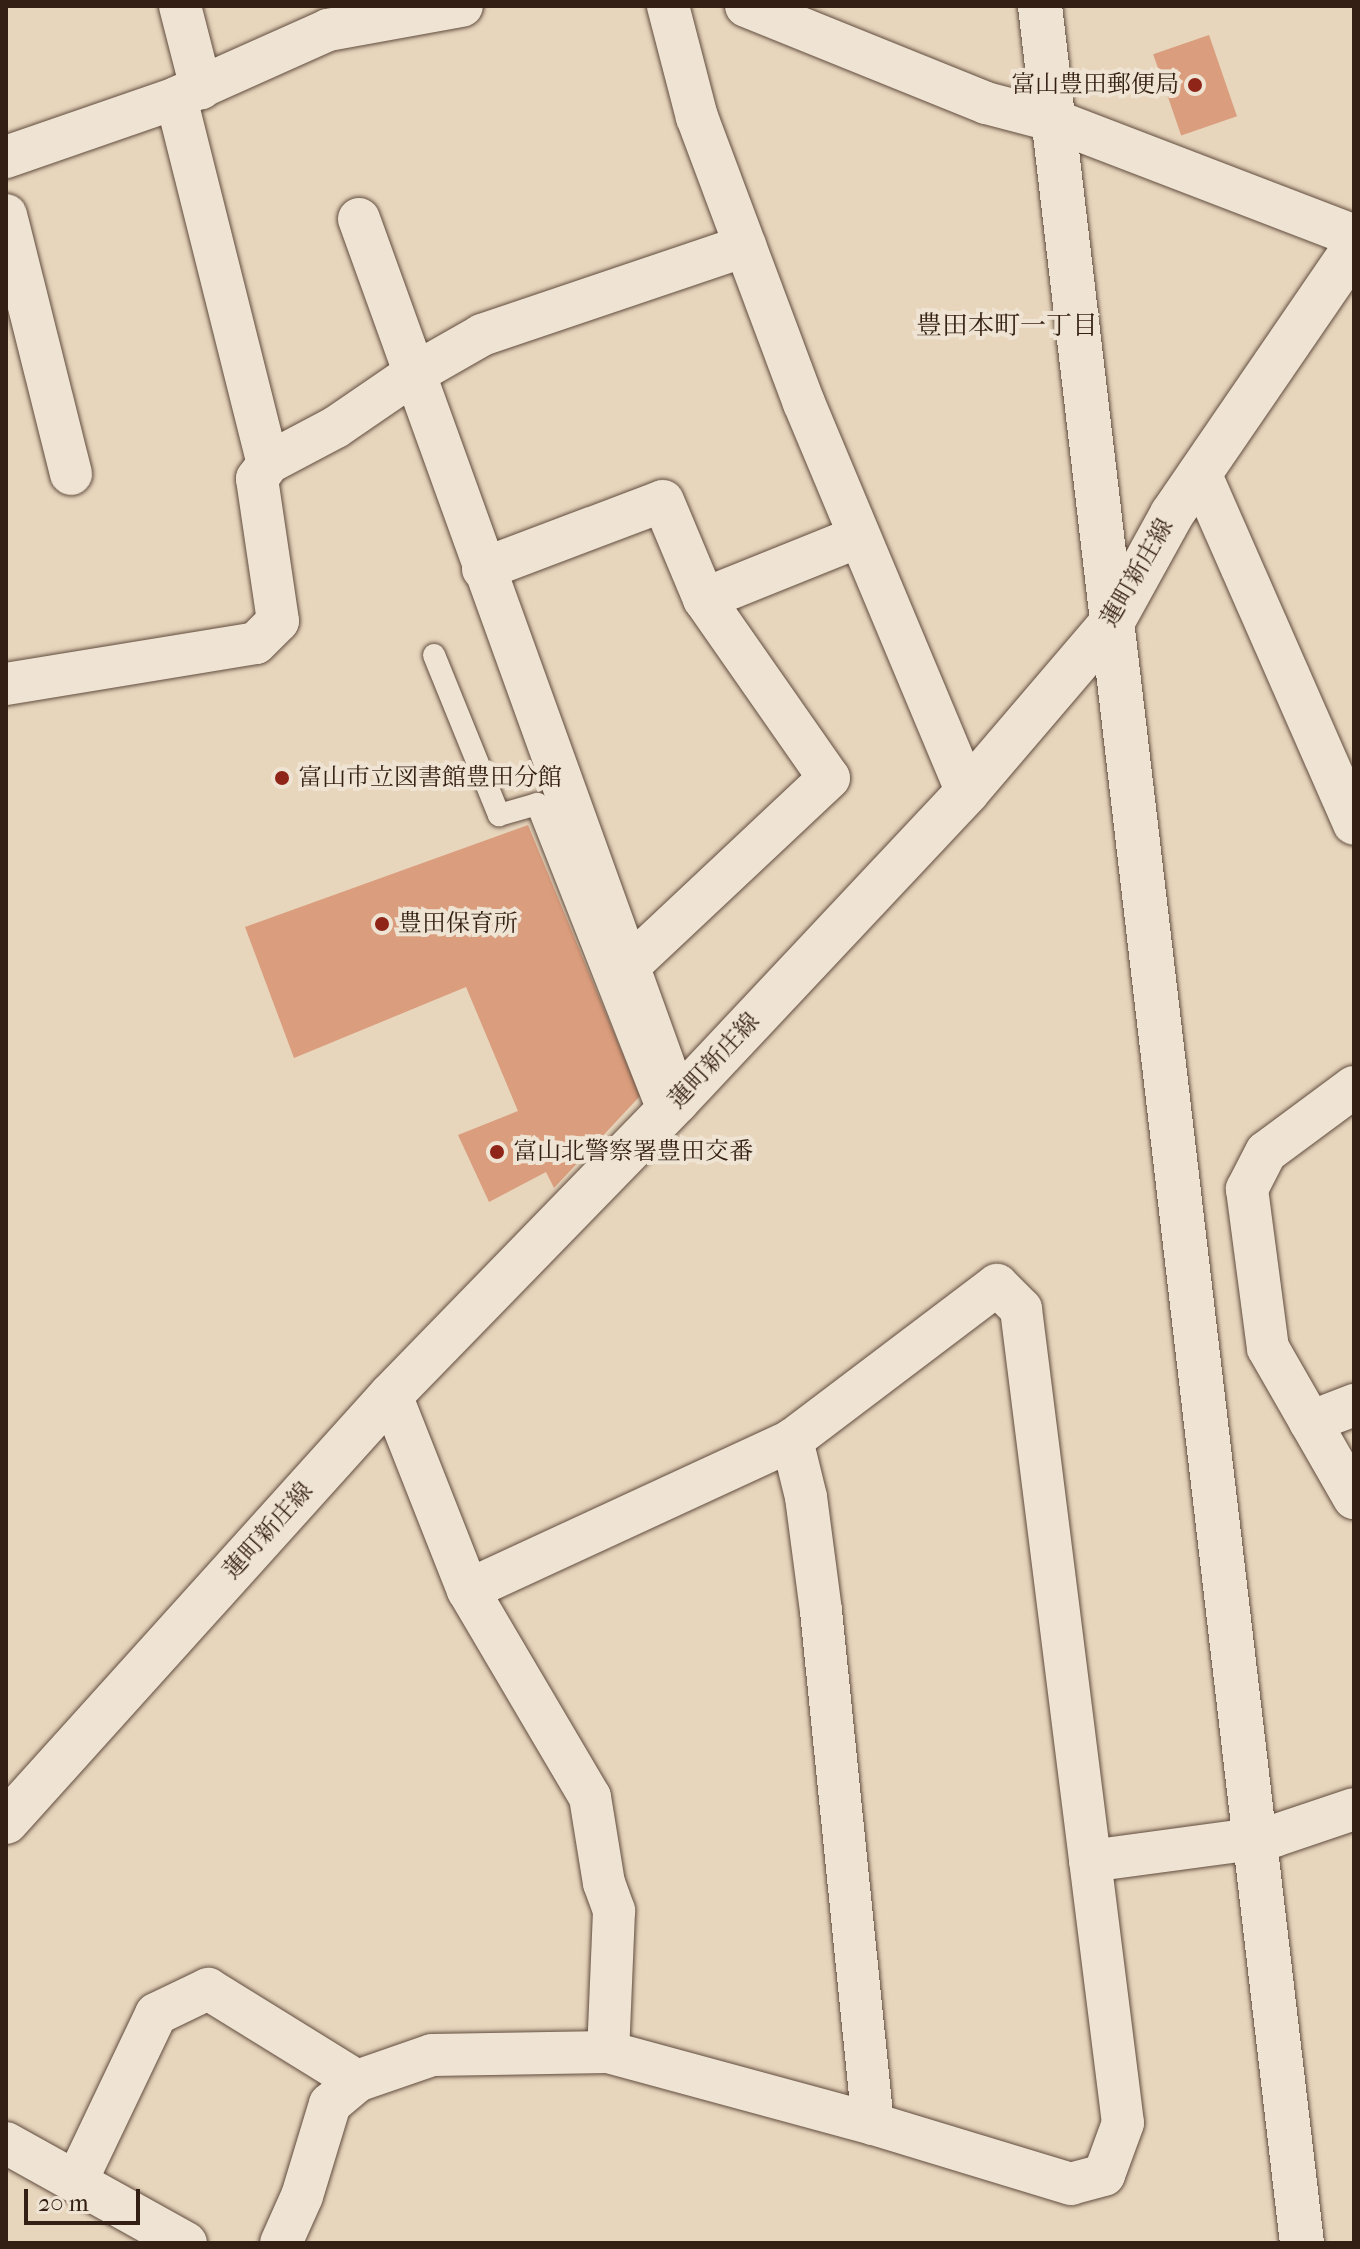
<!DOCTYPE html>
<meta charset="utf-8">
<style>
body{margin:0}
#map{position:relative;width:1360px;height:2249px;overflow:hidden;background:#e7d5bc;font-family:"IM FELL French Canon","Noto Serif JP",serif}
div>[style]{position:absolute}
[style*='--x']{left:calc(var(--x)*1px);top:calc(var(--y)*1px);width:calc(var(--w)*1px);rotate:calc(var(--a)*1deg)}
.building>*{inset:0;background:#da9d7d;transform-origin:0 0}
.roads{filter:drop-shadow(0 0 2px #614c3e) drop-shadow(0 0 2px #614c3e)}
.service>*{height:22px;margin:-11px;padding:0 11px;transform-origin:11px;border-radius:11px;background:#efe4d3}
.minor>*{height:42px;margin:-21px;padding:0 21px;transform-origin:21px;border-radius:21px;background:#efe4d3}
.tertiary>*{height:44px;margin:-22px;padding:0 22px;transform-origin:22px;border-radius:22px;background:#efe4d3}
.secondary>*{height:44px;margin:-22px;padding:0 22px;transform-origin:22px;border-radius:22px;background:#efe4d3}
.dots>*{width:22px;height:22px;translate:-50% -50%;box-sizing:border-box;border:4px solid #efe4d3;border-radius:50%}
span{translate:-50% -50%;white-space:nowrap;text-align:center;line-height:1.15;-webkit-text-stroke:8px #efe4d3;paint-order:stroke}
.poi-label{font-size:24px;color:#341f14}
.right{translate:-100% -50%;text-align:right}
.left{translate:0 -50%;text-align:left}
.street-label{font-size:24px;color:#341f14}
.neighbourhood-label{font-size:26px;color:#341f14}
.frame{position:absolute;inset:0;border:8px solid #341f14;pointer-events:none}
.scale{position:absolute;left:24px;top:2189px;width:116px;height:36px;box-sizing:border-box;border:4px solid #341f14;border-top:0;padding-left:10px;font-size:24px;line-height:28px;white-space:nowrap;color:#341f14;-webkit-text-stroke:6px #efe4d3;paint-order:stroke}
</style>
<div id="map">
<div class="building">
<div style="left:1209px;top:35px;width:86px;height:59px;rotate:71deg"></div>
<div style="clip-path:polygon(528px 825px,640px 1096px,554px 1188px,546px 1172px,489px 1202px,458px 1135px,518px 1111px,466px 987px,294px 1058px,245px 927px)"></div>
</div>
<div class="roads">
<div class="service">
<div style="--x:434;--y:655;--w:173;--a:67.9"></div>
<div style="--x:499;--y:815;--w:40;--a:-16"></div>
<div style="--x:537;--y:804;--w:336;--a:68.5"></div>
</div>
<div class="minor">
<div style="--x:180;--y:6;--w:85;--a:75.6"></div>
<div style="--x:668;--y:6;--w:115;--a:75.4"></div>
<div style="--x:697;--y:117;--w:305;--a:69.5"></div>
<div style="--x:804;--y:403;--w:422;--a:67.3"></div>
<div style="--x:746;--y:6;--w:259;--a:22"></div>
<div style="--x:986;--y:103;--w:71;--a:14.6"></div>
<div style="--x:1055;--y:121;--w:320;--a:21"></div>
<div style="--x:176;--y:98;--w:376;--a:75.9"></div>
<div style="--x:6;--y:157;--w:180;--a:-19.1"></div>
<div style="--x:176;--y:98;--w:167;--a:-24.1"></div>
<div style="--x:328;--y:30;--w:136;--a:-10.2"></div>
<div style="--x:6;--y:215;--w:267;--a:75.9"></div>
<div style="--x:359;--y:219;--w:938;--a:70.17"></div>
<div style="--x:1200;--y:473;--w:383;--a:66.3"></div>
<div style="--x:483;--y:569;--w:192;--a:-20.7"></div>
<div style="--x:663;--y:501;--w:106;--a:67.3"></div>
<div style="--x:704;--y:599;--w:218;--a:55.1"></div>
<div style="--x:829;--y:778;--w:276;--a:136.8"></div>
<div style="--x:704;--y:599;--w:166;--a:-21.9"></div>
<div style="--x:6;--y:684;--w:253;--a:-9.3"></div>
<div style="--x:256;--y:643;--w:31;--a:-45"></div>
<div style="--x:278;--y:621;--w:144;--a:-98.4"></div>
<div style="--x:257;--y:479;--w:19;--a:-55"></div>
<div style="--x:268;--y:463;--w:77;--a:-27.9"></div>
<div style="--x:336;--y:427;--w:92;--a:-34.4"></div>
<div style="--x:412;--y:375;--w:81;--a:-29.7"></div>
<div style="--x:482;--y:335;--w:278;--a:-18.7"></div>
<div style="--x:1354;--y:1087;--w:109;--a:143.5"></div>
<div style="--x:1266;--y:1152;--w:42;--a:117.2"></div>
<div style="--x:1247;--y:1189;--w:160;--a:82.5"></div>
<div style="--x:1268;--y:1348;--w:173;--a:60.2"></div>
<div style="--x:997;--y:1285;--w:34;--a:45"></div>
<div style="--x:1021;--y:1309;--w:820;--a:82.86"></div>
<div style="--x:1123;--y:2123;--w:55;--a:110.1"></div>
<div style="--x:1104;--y:2175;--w:34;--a:165"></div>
<div style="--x:1071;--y:2184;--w:207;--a:-163.1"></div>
<div style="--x:873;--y:2124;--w:516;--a:-95.79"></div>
<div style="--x:821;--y:1611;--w:115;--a:-97.5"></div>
<div style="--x:806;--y:1497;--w:59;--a:-103.8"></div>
<div style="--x:792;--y:1440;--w:257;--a:-37.1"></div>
<div style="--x:391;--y:1395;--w:210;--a:68.5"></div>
<div style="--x:468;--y:1590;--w:240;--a:59.5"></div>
<div style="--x:590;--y:1797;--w:87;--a:80.8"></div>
<div style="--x:604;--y:1883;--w:30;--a:70"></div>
<div style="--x:614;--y:1911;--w:141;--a:92.4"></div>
<div style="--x:1310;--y:1422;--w:47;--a:-21.1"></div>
<div style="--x:468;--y:1590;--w:357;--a:-24.8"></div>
<div style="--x:1090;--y:1861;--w:186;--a:-7.7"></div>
<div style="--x:1274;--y:1836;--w:84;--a:-18.6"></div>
<div style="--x:6;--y:2143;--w:206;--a:29.1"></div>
<div style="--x:76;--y:2182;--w:186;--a:-64.5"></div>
<div style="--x:156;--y:2014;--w:58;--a:-25.7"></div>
<div style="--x:208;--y:1989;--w:175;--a:31.7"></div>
<div style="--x:281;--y:2243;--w:51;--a:-65.9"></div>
<div style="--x:302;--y:2196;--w:96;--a:-73.1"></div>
<div style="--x:330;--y:2104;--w:35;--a:-40"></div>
<div style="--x:357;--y:2081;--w:79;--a:-19.1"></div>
<div style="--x:432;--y:2055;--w:176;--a:-1"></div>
<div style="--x:608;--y:2052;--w:275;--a:15.2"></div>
</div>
<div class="tertiary">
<div style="--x:1040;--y:6;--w:2252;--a:83.32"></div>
</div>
<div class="secondary">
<div style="--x:6;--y:1822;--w:575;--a:-47.96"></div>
<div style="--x:391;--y:1395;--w:410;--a:-45.8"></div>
<div style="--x:677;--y:1101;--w:424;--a:-46.8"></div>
<div style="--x:967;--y:792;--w:225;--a:-49.5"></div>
<div style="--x:1113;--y:621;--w:122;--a:-61.1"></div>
<div style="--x:1172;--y:514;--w:322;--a:-55.6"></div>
</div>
</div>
<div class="dots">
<div style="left:1195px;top:85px;background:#8f2418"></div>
<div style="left:282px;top:778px;background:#8f2418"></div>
<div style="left:382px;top:924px;background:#8f2418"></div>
<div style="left:497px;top:1152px;background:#8f2418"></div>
</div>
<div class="poi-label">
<span class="right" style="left:1179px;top:85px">富山豊田郵便局</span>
<span class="left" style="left:298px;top:778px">富山市立図書館豊田分館</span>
<span class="left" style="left:398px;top:924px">豊田保育所</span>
<span class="left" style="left:513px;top:1152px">富山北警察署豊田交番</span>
</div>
<div class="street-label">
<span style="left:1137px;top:573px;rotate:-60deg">蓮町新庄線</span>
<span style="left:714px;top:1061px;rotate:-47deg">蓮町新庄線</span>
<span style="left:268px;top:1531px;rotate:-48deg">蓮町新庄線</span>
</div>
<div class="neighbourhood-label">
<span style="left:1007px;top:326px">豊田本町一丁目</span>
</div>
<div class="frame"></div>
<div class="scale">20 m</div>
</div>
